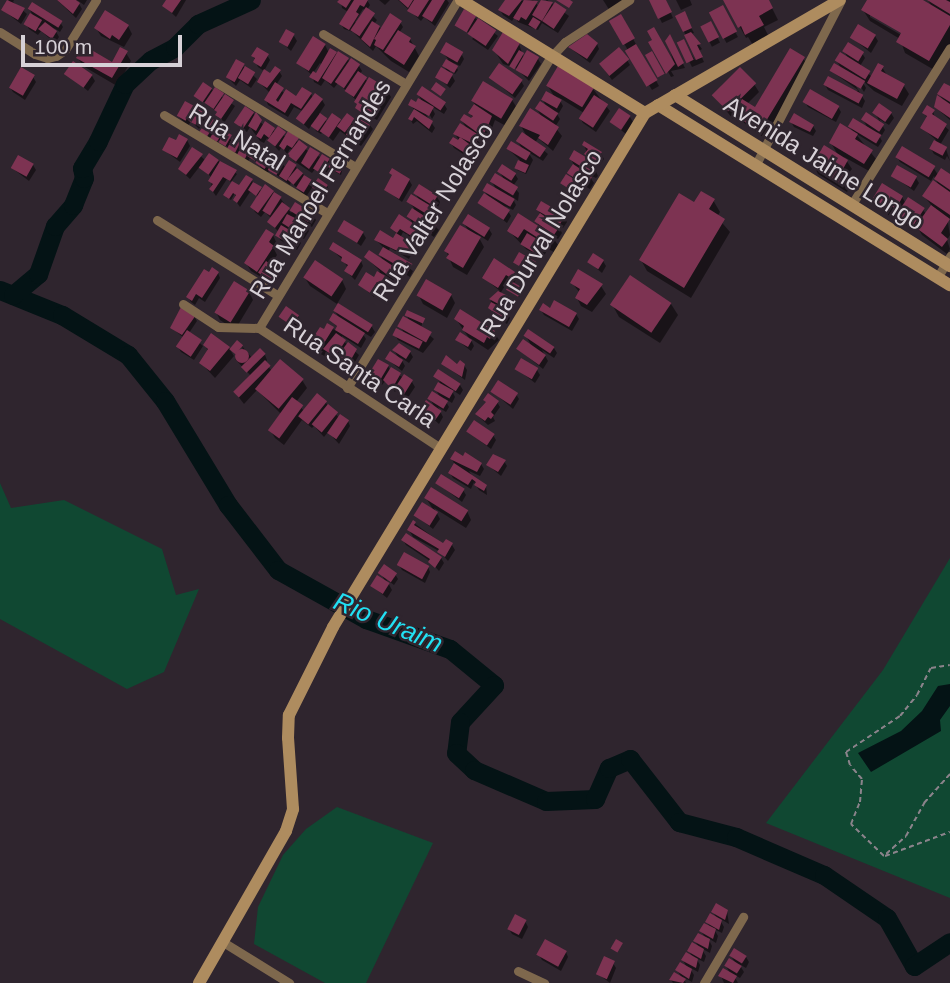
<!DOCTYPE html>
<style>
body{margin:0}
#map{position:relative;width:950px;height:983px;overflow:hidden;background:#2f252e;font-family:Helvetica,sans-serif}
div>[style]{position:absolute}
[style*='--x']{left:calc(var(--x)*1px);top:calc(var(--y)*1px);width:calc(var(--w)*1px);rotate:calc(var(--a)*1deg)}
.green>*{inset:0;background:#104832}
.water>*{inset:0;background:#041315}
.shadow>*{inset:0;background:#0007;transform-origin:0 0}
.river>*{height:19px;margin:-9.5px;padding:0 9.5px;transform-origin:9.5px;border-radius:9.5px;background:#041315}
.building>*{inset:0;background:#7d3352;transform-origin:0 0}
.round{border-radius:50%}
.path>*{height:2px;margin-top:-1px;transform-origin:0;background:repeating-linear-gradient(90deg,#8b838b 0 5px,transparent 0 8.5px)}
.street>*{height:9px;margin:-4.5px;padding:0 4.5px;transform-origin:4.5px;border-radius:4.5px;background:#7e684d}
.secondary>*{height:12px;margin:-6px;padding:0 6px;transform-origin:6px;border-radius:6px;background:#ae8c5f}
span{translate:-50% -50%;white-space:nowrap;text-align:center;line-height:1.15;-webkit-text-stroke:5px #2f252e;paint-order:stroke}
.street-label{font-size:24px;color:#d7d1d7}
.water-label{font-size:26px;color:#22e0f3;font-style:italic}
.scale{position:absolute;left:21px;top:35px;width:161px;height:32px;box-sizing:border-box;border:4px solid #d7d1d7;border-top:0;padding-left:9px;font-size:21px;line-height:24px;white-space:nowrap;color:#d7d1d7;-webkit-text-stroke:5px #2f252e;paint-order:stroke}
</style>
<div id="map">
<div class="green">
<div style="clip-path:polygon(0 483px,11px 508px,64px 500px,162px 549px,176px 595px,199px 589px,164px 672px,127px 689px,0 619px)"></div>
<div style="clip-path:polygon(950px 558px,950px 898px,766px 823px,883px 670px)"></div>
<div style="clip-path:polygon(337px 807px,433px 843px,366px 983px,325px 983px,254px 944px,258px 907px,283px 855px,306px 829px)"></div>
</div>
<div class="water">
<div style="clip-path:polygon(950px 684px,950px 706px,940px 720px,941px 731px,871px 772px,858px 753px,901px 731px,922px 711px,938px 686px)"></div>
</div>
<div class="shadow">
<div style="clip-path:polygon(9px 0,14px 0,13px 2px,27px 14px,21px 24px,3px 10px)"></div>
<div style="clip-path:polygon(57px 0,87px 0,84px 5px,77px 0,82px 9px,76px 18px)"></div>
<div style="clip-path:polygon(168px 0,186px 0,176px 17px,164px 6px)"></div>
<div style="clip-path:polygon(evenodd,341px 0,367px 0,370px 5px,367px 10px,377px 20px,374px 24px,382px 29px,400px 22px,403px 27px,399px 33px,410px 39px,419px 56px,409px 72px,391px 61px,376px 46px,373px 51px,353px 32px,344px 29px,341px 24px,348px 12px,342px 8px,341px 0,363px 9px,366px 11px,358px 23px,355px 22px,363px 9px)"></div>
<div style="clip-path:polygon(379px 0,390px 0,385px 5px)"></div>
<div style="clip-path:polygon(398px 0,447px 0,449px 3px,435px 26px,424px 17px,421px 21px)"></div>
<div style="clip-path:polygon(507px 0,522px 0,524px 3px,533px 0,539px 7px,547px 0,569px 16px,558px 33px,542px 23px,538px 30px,518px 22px,515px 17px,512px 21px,503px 15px,500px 10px)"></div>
<div style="clip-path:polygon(603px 0,627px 0,610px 11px)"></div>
<div style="clip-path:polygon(651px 0,665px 0,673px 18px,662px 23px)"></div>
<div style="clip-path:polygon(676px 0,690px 0,692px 5px,681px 10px)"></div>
<div style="clip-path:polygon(725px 0,768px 0,778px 20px,764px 27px,769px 37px,753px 45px,748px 37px,746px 38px)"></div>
<div style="clip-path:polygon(evenodd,869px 0,920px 0,932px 7px,928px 0,950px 0,950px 46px,936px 71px,905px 53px,900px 39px,870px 21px,863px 10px,869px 0,870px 13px,909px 36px,908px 39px,870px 17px,870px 13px)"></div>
<div style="left:722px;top:7px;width:34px;height:13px;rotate:62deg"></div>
<div style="clip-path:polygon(30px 10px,60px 22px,63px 27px,60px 32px,54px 28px,59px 37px,55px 43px,41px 31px,38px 35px,29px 29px,26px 24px,32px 14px)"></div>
<div style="clip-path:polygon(684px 14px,694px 33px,691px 34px,702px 49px,699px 51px,704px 62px,692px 67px,680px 43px,683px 41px,695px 60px,697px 59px,677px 17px)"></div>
<div style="clip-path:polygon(621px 17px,659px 86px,652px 90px,611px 22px)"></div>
<div style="clip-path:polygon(475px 18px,498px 36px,488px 50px,472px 39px,475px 36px,456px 25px)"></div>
<div style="left:710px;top:23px;width:22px;height:9px;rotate:63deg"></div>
<div style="clip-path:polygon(128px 26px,132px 34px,124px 47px,101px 36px,96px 28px)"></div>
<div style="clip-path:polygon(654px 30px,675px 66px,667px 41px,670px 37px,685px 68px,671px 71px,674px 76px,671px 77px,651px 42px,654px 40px)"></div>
<div style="clip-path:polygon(294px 36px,297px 41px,291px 51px,281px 42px)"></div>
<div style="clip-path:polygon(875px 36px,878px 41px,871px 53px,851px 37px)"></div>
<div style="clip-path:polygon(519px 44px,524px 58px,538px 59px,541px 64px,529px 81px,516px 68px,503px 64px,494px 50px)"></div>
<div style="clip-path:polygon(597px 44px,599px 49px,590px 63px,570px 48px)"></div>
<div style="clip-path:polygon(evenodd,325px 45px,329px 53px,335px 53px,359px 66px,362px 71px,360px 74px,368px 82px,386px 89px,391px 97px,377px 120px,372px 117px,368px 123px,373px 129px,361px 146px,340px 131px,333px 141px,323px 132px,321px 134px,316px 131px,312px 124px,309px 129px,299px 120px,304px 112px,294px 107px,288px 117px,268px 105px,266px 100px,270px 93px,259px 82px,279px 71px,282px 76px,276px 85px,285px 94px,297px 99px,311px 94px,313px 98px,322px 100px,325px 105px,319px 114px,328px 123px,354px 120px,356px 124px,362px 116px,357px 101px,338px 83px,334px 88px,325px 80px,321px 86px,314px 82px,312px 75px,298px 63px,325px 45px,320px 63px,322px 65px,316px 75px,313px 73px,320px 63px)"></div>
<div style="clip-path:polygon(844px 51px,862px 53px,865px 58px,860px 66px,872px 77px,882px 67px,888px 77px,904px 86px,909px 94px,902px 106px,874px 91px,861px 79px,866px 88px,864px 92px,857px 81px,854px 83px,865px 101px,862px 108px,828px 90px,825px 85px,856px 93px,858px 90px,831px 71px,842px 70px,837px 61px,849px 60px)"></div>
<div style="clip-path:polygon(442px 52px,461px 53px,464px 59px,460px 66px,454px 63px,458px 70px,455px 74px,449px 70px,455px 81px,450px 88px,437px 77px,448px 73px,444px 66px,448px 59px)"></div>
<div style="clip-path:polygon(126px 53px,131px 61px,117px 86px,83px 66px,78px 58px,112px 64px)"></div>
<div style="clip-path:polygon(267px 55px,270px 60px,264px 71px,258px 67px,253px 56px)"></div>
<div style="clip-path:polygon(803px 58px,808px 66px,764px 138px,735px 116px,733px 119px,714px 96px,754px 84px,759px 92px,747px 104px,754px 111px)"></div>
<div style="clip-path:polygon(627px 60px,630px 65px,612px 80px,604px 69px)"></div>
<div style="clip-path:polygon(237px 61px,257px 79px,251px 88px,240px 80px,236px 86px,227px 77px)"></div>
<div style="clip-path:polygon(67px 74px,92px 76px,95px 81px,88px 91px)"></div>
<div style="clip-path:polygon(33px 77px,36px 82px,25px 100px,13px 92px,10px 87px)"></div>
<div style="clip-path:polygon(491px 78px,521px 81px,524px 86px,515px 98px)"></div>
<div style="clip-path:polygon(548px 86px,593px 89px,610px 111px,596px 132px,583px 123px,580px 118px,584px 113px,558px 97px,563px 106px,559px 113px,555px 111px,560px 119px,555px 127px,562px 136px,553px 151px,538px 138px,535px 143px,548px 154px,543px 161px,528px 152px,533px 160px,526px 174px,517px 170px,520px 160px,508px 149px,523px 150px,518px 142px,527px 137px,521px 126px,543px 119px,537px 109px,547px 108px,543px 100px,555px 98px)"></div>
<div style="clip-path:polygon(950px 88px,950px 120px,935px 107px,945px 103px,939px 94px)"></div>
<div style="clip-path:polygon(211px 89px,235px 106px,224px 123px,217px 112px,196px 96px)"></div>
<div style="clip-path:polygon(418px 94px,444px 104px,447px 109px,444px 114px,431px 106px,435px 114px,432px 119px,426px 108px,423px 110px,435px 128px,432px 133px,417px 121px,413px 124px,410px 119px,415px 111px,410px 104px,423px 103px)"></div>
<div style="clip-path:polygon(512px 100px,517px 108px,506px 126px,495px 120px,491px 131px,486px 133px,485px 140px,475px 133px,481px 146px,479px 149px,472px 144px,478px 156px,474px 161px,454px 148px,451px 143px,462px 145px,455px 134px,467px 129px,462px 121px,473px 118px,470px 113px,475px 105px,473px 101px)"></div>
<div style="clip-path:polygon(805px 102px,838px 107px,841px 112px,836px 122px,808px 107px)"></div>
<div style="clip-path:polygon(193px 108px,206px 117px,199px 129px,191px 121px,188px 126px,178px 116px)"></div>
<div style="clip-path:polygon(933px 111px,935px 118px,949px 130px,940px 145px,946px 149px,950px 161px,947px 156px,945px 160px,934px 154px,931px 149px,936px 140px,922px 128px,928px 119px,924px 113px)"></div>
<div style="clip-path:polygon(253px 113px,264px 126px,287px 137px,289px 134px,309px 152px,343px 167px,341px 175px,330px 169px,325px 177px,316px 168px,312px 173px,294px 161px,291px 156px,294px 151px,290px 149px,287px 154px,282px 147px,279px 151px,267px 138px,264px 143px,260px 141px,250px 127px,247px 132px,240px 128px,237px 123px)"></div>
<div style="clip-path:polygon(875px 113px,891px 113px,894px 118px,889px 125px,879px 119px,885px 130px,882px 135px,877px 132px,882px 141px,878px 147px,855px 133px,876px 159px,869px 171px,844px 157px,852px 169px,848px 174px,853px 183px,847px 192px,818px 174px,814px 166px,838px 155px,831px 143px,854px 133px,850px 127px,868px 129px,863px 119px,881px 124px)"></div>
<div style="clip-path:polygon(630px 117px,633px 122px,626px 134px,612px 123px)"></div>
<div style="clip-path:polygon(791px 122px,813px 126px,816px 131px,813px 136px,794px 127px)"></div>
<div style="clip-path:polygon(216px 123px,224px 135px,242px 147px,252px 144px,263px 155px,274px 154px,286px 168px,295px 166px,310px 181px,314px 187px,327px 186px,330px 191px,326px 198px,317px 192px,313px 186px,306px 197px,291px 182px,290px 185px,270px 170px,267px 173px,261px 168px,258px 162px,250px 158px,247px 163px,219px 140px,217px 143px,205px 137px)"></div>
<div style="clip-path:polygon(187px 140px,190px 146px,180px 162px,164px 150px)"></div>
<div style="clip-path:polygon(584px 145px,601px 153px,604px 159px,599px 166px,591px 160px,598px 176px,596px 178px,588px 174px,594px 183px,590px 189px,583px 185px,576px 195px,563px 184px,573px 179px,569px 173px,574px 165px,571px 159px,591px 163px)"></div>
<div style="clip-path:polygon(193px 149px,206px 161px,218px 161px,237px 174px,231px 182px,227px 179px,216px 196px,211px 189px,212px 178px,200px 166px,190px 179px,180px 170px)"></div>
<div style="clip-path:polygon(897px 157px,933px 167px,938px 175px,950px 176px,950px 219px,947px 217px,950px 235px,947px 240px,950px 249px,947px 254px,922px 235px,918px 228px,916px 231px,901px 222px,900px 213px,894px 210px,890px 216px,883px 212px,875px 198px,902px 197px,906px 204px,923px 210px,926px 214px,932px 206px,924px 196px,940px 188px,934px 176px,931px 181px,900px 162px)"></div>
<div style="clip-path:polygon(33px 165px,36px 170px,29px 181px,12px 168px)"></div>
<div style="clip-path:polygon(499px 171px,515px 174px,518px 179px,513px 186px,519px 193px,518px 201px,512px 197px,516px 205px,513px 210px,505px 206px,511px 216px,507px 223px,480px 203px,489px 199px,485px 191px,497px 191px,492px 182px,505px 181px)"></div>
<div style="clip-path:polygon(893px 176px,916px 178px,919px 183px,914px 191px)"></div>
<div style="clip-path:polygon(409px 180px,412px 185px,402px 202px,386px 190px)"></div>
<div style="clip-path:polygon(252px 181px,262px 192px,273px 192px,281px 199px,291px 213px,296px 205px,313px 215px,316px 220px,312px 227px,304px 222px,309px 231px,304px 239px,296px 234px,301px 243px,297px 250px,280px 240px,279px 232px,270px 223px,272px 219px,265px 212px,261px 217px,255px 212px,252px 207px,259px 197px,250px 192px,240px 207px,235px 200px,235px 193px,231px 200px,226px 197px,237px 186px)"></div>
<div style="clip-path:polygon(416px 194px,437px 197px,440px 202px,432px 223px,439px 230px,434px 237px,416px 225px,421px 234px,416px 241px,403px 232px,400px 238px,414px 249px,409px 259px,390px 248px,388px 252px,413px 271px,410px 277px,392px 266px,397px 275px,393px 281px,382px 273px,388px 283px,385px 289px,380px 286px,374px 297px,360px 285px,374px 279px,380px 271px,366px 257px,384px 263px,380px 255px,384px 248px,376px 240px,394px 240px,397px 234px,392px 228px,414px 226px,409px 217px,414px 208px,408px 201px,420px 202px)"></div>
<div style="clip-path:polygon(713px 200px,720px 212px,717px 217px,730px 232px,691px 298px,647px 271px,641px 260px,695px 205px)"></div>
<div style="clip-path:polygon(538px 210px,564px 217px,567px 222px,563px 228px,558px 225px,562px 233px,558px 239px,551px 235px,558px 245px,554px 252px,548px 249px,542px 259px,526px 249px,509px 231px,518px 216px,541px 230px,537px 222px,541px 215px)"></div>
<div style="clip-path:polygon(464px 223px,489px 229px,492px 234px,488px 241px,477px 234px,484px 247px,467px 275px,453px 267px,446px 251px,469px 232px)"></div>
<div style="clip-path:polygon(340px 231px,363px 233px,366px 238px,361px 246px)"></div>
<div style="clip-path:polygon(273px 235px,277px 244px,274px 249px,277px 255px,270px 266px,280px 276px,274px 285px,251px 271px,246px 263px)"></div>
<div style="clip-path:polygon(331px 249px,361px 261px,363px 266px,355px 280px,346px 271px,348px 268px,343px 260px)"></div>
<div style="clip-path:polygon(603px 261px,606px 266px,602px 273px,589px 262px)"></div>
<div style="clip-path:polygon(515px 262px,534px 263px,537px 269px,533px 276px)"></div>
<div style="clip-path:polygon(218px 273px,220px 278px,205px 302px,199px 298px,195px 305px,191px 302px,188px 297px)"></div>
<div style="clip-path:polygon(514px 273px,517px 278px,513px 284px,522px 291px,519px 297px,508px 290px,513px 281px,509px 279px,500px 294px,511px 304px,507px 312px,510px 318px,507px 324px,497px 318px,490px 308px,491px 299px,500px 291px,484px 278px)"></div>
<div style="clip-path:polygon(305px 278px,342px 280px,346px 289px,337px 304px,310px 286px)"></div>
<div style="clip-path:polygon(572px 283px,601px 286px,606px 294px,592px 312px,581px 306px,577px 298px,580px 293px)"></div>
<div style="clip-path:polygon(249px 292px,253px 300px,235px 330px,220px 320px,216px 312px)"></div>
<div style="clip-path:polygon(451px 295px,455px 303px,447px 318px,423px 304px,419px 296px)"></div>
<div style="clip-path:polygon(671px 304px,678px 315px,660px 343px,619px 317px,613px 306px)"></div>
<div style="clip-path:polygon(541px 310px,576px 314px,579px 319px,572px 331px,544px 315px)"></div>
<div style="clip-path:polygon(335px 311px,372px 327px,375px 332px,371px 337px,361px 331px,366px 339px,361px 348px,342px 336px,341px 339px,359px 355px,351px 369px,340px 358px,338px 361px,329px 355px,328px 358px,319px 353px,313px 341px,324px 331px,333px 329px,337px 331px,338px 328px,331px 320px,340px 320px)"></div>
<div style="clip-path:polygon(194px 316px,197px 321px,189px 333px,203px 346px,194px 360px,181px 352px,178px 347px,184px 338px,172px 328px)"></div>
<div style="clip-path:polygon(298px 316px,301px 321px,295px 330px,281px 317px)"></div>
<div style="clip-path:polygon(407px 316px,423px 320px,421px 328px,434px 339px,423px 353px,398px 340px,395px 335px,404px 333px,400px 326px,410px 322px)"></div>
<div style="clip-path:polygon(456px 319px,494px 332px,499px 340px,488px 350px,470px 338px,474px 346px,471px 351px,457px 340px,471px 341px)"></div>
<div style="clip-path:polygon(526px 336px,554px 348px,557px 353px,554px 358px,542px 350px,548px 361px,543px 369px,518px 349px,532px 347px)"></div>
<div style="clip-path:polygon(205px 345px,229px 348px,234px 356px,215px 378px,201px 363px,208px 351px)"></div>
<div style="clip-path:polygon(242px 346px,253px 359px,265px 355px,267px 360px,265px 363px,272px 371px,302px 380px,307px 388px,296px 402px,304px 411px,325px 402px,340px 419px,348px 421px,350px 426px,339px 444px,328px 432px,324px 437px,314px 426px,312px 428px,302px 420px,284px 445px,275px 438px,270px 430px,281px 414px,257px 390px,244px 404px,237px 395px,252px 377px,235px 359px,243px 350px)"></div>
<div style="clip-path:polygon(394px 350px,410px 352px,413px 357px,409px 363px,400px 357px,405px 366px,402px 371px,387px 359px,399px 359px)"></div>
<div style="clip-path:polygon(451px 363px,464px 365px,467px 370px,465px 380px,443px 364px)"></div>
<div style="clip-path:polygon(388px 366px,391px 371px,412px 382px,415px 387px,407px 399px,398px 387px,395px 392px,386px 380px,382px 385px,375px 378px)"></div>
<div style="clip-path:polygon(517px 369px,537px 370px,540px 375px,535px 383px)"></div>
<div style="clip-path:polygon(436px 377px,460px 385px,463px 390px,460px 395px,451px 389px,455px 397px,452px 403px,444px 398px,449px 407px,446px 412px,438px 407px,443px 417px,439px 424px,422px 409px,435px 408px,430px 399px,441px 399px,436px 390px,440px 382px)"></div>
<div style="clip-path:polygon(493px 392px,516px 394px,519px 399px,513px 409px)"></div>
<div style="clip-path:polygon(497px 402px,500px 407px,493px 417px,495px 421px,488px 425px,477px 415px)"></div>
<div style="clip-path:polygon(468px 432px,493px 435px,496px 440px,491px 449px)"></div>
<div style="clip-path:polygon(452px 459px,481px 464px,484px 469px,480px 476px,469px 471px,477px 485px,486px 486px,487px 495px,479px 490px,474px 482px,471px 489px,453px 478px,450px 473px,455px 465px)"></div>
<div style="clip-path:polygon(504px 461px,507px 466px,501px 476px,488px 465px)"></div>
<div style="clip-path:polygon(437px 483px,463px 490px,466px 495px,462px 502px)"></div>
<div style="clip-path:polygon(426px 498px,467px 511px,471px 520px,466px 528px,434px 508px,440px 519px,433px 529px,415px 515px,434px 511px)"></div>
<div style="clip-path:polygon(414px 523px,444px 545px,452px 545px,455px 550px,448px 561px,439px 551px,413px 537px,409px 530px)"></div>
<div style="clip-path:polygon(406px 535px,441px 558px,444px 563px,439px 571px,430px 561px,406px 545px,403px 540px)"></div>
<div style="clip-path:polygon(399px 565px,428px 567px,430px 572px,425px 583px,402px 570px)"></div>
<div style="clip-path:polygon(381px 573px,395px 574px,398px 579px,394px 585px,386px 579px,392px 590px,387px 598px,372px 586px,386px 583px)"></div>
<div style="clip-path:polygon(727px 911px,729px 924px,719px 918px,724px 927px,722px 933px,714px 929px,718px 936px,716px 943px,708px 938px,712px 946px,710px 953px,701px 948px,706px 956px,704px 962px,696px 958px,700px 965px,698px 972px,689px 967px,694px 975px,692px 982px,683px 977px,686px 983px,673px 983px,671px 980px,682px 978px,677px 970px,687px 968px,683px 960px,693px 958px,689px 951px,700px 949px,695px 941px,706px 939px,701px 931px,711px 929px,707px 922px,718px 920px,713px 912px)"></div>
<div style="clip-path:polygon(525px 921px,528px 927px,522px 939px,512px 934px,509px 929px)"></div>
<div style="clip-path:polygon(566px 952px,568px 957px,561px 971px,542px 960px,539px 955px)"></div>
<div style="clip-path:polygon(731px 956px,746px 957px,749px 962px,746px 968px,739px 964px,744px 972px,740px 978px,733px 974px,738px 983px,724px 983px,721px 976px,731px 975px,726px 966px,736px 964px)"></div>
<div style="clip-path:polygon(613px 963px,616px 968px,610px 983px,598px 974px)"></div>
</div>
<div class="river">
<div style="--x:0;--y:290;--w:67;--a:22"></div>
<div style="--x:62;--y:315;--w:77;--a:31.2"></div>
<div style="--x:128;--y:355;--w:59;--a:51.2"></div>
<div style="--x:165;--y:401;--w:122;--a:58.8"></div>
<div style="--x:228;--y:505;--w:82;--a:52.4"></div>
<div style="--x:278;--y:570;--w:101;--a:29.1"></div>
<div style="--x:366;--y:619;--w:89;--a:19.7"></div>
<div style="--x:450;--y:649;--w:57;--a:39.3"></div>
<div style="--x:494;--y:685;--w:50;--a:132.6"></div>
<div style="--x:460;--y:722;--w:31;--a:97"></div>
<div style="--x:456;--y:753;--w:25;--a:43"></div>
<div style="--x:474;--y:770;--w:78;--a:23.3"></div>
<div style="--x:546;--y:801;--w:49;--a:-2.3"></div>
<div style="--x:595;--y:799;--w:34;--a:-66"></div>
<div style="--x:609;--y:768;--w:23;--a:-23"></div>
<div style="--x:630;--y:759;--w:80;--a:52.1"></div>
<div style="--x:679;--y:822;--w:59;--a:14.7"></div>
<div style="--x:736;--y:837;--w:96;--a:23.4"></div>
<div style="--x:824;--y:875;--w:76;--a:34.3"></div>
<div style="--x:887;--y:918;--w:55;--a:60.6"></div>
<div style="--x:914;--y:966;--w:43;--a:-33.7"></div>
<div style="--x:13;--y:295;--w:33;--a:-40"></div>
<div style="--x:38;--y:274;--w:51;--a:-70.5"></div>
<div style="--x:55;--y:226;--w:28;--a:-49"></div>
<div style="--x:73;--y:205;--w:29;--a:-68"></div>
<div style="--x:84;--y:178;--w:10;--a:-101"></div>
<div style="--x:82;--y:168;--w:31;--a:-59"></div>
<div style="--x:98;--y:141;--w:63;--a:-64.7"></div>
<div style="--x:125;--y:84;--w:35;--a:-43"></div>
<div style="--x:151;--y:60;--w:27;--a:-28"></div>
<div style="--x:175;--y:47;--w:33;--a:-45"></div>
<div style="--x:198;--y:24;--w:58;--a:-24.4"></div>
</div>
<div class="building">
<div style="clip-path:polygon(7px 0,25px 8px,18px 20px,1px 10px)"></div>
<div style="clip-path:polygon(57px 0,76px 0,80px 3px,73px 14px)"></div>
<div style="clip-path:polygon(166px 0,181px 0,172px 13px,162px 6px)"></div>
<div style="clip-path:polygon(339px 0,351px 0,346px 8px,337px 2px)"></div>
<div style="clip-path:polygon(354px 0,368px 0,364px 7px,360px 5px,356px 12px,359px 14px,349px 30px,339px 24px)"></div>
<div style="clip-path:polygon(399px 0,413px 0,408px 8px)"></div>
<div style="clip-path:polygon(414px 0,429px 0,418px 17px,407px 11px)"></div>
<div style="clip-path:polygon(432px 0,445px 0,432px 22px,422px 16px)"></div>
<div style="clip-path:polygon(505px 0,522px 0,509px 16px,498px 10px)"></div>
<div style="clip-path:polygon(524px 0,538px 1px,526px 20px,521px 17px,519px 21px,513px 18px)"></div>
<div style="clip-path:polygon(541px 0,553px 2px,542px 21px,532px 15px)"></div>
<div style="clip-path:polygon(556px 0,570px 0,573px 2px,569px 8px)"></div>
<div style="clip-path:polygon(649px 0,666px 0,672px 12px,658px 19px)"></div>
<div style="clip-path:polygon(723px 0,769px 0,773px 8px,759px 16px,764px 25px,745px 35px,741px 26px,738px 28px)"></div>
<div style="clip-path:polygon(867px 0,923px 0,950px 16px,950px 25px,929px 61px,896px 42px,901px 33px,861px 10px)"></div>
<div style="clip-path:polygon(927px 0,946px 0,950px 2px,950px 14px)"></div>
<div style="left:32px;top:2px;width:36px;height:8px;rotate:32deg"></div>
<div style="left:555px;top:2px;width:14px;height:23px;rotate:34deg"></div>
<div style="left:723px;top:5px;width:30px;height:16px;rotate:62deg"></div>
<div style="left:366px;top:7px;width:11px;height:28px;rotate:34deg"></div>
<div style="left:464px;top:9px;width:14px;height:19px;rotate:30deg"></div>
<div style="clip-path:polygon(105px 10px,129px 25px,119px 40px,112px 35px,110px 39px,94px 28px)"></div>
<div style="clip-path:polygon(685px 11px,692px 28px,683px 32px,675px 16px)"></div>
<div style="left:30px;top:13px;width:14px;height:13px;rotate:30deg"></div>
<div style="clip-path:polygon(390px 13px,402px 21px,383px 50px,374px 45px,376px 40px,374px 39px)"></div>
<div style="left:621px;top:14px;width:28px;height:14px;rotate:60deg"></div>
<div style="left:533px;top:17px;width:9px;height:9px;rotate:32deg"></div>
<div style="left:478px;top:18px;width:22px;height:19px;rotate:34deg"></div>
<div style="clip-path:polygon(372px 21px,380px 26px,370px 47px,361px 39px)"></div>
<div style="left:711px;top:21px;width:18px;height:12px;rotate:63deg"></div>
<div style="clip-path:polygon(45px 22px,57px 31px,52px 39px,38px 29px)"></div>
<div style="left:858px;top:24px;width:21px;height:16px;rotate:31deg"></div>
<div style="clip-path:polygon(654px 27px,675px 64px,666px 74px,648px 42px,652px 40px,647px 31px)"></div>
<div style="left:286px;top:29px;width:10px;height:15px;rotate:29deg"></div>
<div style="clip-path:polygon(398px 30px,411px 38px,409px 42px,416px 46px,404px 65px,384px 52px)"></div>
<div style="clip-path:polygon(503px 32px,520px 43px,508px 64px,492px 50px)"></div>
<div style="clip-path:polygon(691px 32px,701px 44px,697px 45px,703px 57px,696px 60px,684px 35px)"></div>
<div style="clip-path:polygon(587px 34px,598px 43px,587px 59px,568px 47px)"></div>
<div style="clip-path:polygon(670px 34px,684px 63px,678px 67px,665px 41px)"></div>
<div style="left:313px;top:36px;width:15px;height:32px;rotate:32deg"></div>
<div style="left:684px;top:39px;width:23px;height:8px;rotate:65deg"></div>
<div style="left:446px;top:42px;width:20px;height:12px;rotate:30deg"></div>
<div style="left:848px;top:42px;width:19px;height:11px;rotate:32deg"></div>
<div style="left:636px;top:44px;width:42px;height:13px;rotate:59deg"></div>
<div style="clip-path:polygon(83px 45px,112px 62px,120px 47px,128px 51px,112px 78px,76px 58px)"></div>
<div style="clip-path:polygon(257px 47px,269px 54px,261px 67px,253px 62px,255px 58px,251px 56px)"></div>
<div style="left:619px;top:47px;width:16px;height:26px;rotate:50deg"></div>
<div style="clip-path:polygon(330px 48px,337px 52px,318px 82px,309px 77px,313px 71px,316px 73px)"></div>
<div style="clip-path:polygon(790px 48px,805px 57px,760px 131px,733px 115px,742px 99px,755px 107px)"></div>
<div style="left:519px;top:50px;width:6px;height:19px;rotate:31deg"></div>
<div style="left:527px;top:50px;width:14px;height:23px;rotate:30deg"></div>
<div style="clip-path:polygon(338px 51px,349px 58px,331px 84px,322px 78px)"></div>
<div style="left:652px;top:51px;width:26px;height:8px;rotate:61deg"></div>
<div style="left:840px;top:52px;width:36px;height:10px;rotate:32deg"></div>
<div style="left:351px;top:58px;width:11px;height:29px;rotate:34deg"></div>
<div style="left:236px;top:59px;width:10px;height:21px;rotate:29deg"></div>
<div style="left:446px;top:59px;width:14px;height:8px;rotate:30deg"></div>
<div style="left:73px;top:61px;width:24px;height:16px;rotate:35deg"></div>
<div style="left:499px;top:63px;width:29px;height:18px;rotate:35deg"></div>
<div style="left:834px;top:63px;width:36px;height:9px;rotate:30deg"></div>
<div style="clip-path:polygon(878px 63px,884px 66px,881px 71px,905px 84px,897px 99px,867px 83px)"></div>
<div style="left:245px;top:66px;width:12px;height:14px;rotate:31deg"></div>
<div style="clip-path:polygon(275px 66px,281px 70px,267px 88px,257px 82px,264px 69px,270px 73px)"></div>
<div style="left:558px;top:66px;width:42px;height:23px;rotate:31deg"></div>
<div style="left:21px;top:67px;width:16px;height:24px;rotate:30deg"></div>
<div style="left:441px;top:67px;width:14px;height:12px;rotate:30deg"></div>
<div style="left:740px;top:67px;width:23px;height:40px;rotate:45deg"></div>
<div style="left:358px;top:71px;width:11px;height:24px;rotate:34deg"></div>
<div style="left:828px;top:76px;width:40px;height:10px;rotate:28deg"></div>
<div style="clip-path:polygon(369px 77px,387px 88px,372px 113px,367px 110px,364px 114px,355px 108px,357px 104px,354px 102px)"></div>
<div style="left:483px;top:81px;width:35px;height:23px;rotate:31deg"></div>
<div style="left:203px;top:82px;width:11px;height:17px;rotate:34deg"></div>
<div style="clip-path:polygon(275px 82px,284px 88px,276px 100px,278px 102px,286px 89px,296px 96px,302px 87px,312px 93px,301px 109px,291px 103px,285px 113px,264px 100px)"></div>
<div style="left:436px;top:82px;width:12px;height:9px;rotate:35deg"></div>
<div style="clip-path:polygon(944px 83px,950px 86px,950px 102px,937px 94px)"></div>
<div style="left:422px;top:86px;width:29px;height:10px;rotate:34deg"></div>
<div style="left:215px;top:87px;width:11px;height:19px;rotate:34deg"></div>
<div style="left:810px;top:89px;width:34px;height:15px;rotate:30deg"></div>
<div style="left:546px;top:91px;width:18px;height:10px;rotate:29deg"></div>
<div style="left:315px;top:93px;width:10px;height:32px;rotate:37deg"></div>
<div style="clip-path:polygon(225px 94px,234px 100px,221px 119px,215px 115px,217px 112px,214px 110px)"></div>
<div style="left:594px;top:95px;width:17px;height:28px;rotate:33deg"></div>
<div style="clip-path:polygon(937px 95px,950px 104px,950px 118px,934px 107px)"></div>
<div style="clip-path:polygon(418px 98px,434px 107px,429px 116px,408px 105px,411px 99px,416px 102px)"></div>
<div style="left:185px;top:101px;width:10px;height:17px;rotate:29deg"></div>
<div style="left:540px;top:101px;width:22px;height:9px;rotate:34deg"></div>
<div style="left:879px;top:103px;width:16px;height:12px;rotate:35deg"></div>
<div style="clip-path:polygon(474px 104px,492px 116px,488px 126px,483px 128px,486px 130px,482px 136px,460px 120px,464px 114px,471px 118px,473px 116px,468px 113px)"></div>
<div style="clip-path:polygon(927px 105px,935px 110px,932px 114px,947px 124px,938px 139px,920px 128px,927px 116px,922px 113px)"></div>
<div style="left:197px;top:106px;width:8px;height:17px;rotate:30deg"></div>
<div style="left:245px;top:106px;width:11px;height:20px;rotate:34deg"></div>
<div style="clip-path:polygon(530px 108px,559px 127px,548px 145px,538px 138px,540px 135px,519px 126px)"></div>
<div style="left:619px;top:108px;width:14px;height:17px;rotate:34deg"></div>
<div style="clip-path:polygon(414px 109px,433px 121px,429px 129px,414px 117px,412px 121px,408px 119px)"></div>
<div style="clip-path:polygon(256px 112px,262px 120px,256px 131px,248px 126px)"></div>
<div style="left:866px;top:112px;width:22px;height:9px;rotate:34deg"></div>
<div style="left:320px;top:113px;width:9px;height:16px;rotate:36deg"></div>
<div style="left:332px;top:113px;width:11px;height:22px;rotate:34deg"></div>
<div style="left:347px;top:113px;width:10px;height:17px;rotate:37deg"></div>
<div style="clip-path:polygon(794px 113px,814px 125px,810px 132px,789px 122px)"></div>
<div style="left:360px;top:115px;width:14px;height:24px;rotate:36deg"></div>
<div style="left:210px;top:117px;width:9px;height:18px;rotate:36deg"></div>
<div style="left:853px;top:118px;width:33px;height:10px;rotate:31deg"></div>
<div style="clip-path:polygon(265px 121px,275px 128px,269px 138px,264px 134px,261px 139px,256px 136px)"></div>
<div style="clip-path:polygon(460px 123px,479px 135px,476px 145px,453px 134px)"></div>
<div style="clip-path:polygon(840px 123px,858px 134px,855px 139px,873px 150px,864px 164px,829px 143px)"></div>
<div style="left:217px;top:126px;width:8px;height:14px;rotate:30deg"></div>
<div style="left:278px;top:126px;width:10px;height:18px;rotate:37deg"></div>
<div style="left:225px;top:131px;width:8px;height:13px;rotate:30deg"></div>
<div style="clip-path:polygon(288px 131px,299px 138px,292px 148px,287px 145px,284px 150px,279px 146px)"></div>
<div style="left:522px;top:132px;width:29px;height:11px;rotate:34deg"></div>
<div style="clip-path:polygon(179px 134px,188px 139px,177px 158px,162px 150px,169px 137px,176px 140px)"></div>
<div style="left:233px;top:137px;width:9px;height:13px;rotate:27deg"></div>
<div style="clip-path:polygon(453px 137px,458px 140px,460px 137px,477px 150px,471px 157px,449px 143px)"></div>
<div style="left:245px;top:139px;width:9px;height:18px;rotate:27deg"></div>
<div style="left:299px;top:140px;width:11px;height:19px;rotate:38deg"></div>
<div style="left:934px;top:140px;width:15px;height:10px;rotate:28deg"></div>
<div style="left:511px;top:141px;width:23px;height:9px;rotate:31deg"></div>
<div style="clip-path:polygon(584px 141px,602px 152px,596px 162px,584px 154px,588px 149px,582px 145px)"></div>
<div style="left:254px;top:145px;width:9px;height:13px;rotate:32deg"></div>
<div style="clip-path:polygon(824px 145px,848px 160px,843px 169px,850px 173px,842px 185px,811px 166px)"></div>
<div style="left:902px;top:146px;width:39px;height:13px;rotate:31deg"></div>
<div style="clip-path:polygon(192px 147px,203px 154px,186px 175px,178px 169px)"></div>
<div style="left:266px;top:147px;width:11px;height:19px;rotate:34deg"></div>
<div style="clip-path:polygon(310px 147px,320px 153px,309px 169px,301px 163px)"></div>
<div style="clip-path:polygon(574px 150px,594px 162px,591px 167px,596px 170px,593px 174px,569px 159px)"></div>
<div style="left:209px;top:153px;width:12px;height:18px;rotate:35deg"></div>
<div style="left:322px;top:154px;width:9px;height:17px;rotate:32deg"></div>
<div style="left:18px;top:155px;width:18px;height:15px;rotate:29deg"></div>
<div style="left:275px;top:157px;width:10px;height:15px;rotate:29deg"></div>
<div style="left:332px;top:159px;width:14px;height:9px;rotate:30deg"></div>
<div style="left:289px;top:160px;width:9px;height:19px;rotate:32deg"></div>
<div style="left:518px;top:160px;width:12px;height:9px;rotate:24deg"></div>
<div style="clip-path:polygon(220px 161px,237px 170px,230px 181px,223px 177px,213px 192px,209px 189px,213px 184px,208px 181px)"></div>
<div style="left:502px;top:164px;width:17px;height:9px;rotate:33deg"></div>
<div style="left:573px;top:164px;width:23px;height:11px;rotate:34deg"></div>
<div style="left:897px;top:165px;width:23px;height:13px;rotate:29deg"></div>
<div style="left:297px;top:168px;width:8px;height:15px;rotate:40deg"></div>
<div style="clip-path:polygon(392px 168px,410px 179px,399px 199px,384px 190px,392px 175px,389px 173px)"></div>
<div style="clip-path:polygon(941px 168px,950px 174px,950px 190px,934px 179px)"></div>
<div style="left:495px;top:173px;width:27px;height:10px;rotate:31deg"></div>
<div style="left:566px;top:174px;width:15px;height:11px;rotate:32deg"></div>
<div style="clip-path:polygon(246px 175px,253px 179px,237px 203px,233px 200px,236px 195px,233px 193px,229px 199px,223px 195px,232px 181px,239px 185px)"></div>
<div style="left:304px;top:175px;width:9px;height:15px;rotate:32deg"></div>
<div style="left:318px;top:178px;width:12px;height:11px;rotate:35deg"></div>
<div style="clip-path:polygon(933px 180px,950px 192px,950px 215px,922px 196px)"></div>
<div style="clip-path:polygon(253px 182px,262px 187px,256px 196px,248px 190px)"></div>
<div style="left:487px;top:183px;width:32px;height:9px;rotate:30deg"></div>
<div style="clip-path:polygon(882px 183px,903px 196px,896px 209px,891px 206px,887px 212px,878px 207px,880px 203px,873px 198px)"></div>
<div style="clip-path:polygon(265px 184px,274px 191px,258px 213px,250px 207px)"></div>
<div style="left:419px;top:184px;width:22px;height:11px;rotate:32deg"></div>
<div style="clip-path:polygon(701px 191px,715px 199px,709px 209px,725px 219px,684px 288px,639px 260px,679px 193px,694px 202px)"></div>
<div style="left:274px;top:192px;width:9px;height:22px;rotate:32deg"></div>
<div style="left:484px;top:193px;width:31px;height:12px;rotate:33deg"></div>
<div style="left:411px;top:194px;width:29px;height:9px;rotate:31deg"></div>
<div style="left:908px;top:197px;width:20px;height:22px;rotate:33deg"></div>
<div style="left:541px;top:201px;width:28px;height:10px;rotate:30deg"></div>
<div style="left:282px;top:202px;width:10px;height:25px;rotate:37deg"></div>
<div style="left:295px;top:202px;width:22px;height:10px;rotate:32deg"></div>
<div style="clip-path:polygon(931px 205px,950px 219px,941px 233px,948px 239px,942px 247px,915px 227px)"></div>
<div style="left:412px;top:208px;width:30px;height:10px;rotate:33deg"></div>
<div style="clip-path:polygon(518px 213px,554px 236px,549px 245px,524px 229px,518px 238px,507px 231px)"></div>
<div style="left:540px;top:213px;width:24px;height:10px;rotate:35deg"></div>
<div style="clip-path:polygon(287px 214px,307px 224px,301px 235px,282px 223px)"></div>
<div style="clip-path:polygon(399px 214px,420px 228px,413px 237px,400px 229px,397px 233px,390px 228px)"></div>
<div style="left:468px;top:214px;width:26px;height:11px;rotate:32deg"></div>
<div style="left:344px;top:220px;width:23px;height:13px;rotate:31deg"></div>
<div style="left:281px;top:225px;width:22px;height:12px;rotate:30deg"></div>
<div style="clip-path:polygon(460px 225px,481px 237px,463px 268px,446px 258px,449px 254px,444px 251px)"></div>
<div style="clip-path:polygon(266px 229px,274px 234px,269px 242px,274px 246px,257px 272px,244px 263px)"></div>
<div style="clip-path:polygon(380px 230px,393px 238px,396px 233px,412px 243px,406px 255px,374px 240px)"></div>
<div style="left:527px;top:233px;width:21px;height:13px;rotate:31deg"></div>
<div style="clip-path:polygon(333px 242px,362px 260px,352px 276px,344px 271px,348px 265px,341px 261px,342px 257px,329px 249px)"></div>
<div style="left:383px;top:247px;width:34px;height:9px;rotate:30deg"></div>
<div style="clip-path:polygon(369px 250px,396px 268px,390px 277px,364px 257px)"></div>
<div style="left:519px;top:252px;width:20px;height:12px;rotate:30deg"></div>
<div style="left:593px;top:253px;width:13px;height:11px;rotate:32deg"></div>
<div style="clip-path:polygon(494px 258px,515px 272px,511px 278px,506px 275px,498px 288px,482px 278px)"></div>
<div style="left:315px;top:260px;width:34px;height:21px;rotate:34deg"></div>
<div style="left:266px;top:261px;width:16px;height:14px;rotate:35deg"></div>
<div style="clip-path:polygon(212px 267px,219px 272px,202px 298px,196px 294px,192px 301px,186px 297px,204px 269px,209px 272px)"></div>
<div style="clip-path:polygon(578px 269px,603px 284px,587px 305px,575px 298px,580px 289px,570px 283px)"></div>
<div style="clip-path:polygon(377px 271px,387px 277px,382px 285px,377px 282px,370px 293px,358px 285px,366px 272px,374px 277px)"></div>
<div style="left:630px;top:275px;width:50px;height:36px;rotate:34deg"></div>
<div style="left:426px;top:279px;width:30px;height:19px;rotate:30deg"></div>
<div style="left:234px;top:281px;width:19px;height:37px;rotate:32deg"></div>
<div style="left:511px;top:281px;width:14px;height:10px;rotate:30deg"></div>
<div style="clip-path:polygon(498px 291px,510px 297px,504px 307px,489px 299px)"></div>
<div style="clip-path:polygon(554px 300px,577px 313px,569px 327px,539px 310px,543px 303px,550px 308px)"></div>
<div style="clip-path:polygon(491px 302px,508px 311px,504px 320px,488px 308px)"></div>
<div style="left:338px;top:303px;width:41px;height:9px;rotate:32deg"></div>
<div style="left:286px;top:306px;width:16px;height:13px;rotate:35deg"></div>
<div style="clip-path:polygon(181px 307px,196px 315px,182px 335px,170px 328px)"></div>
<div style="clip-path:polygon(460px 309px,495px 331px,490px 339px,487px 337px,484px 343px,462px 330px,464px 326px,454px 319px)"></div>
<div style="left:407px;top:310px;width:20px;height:6px;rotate:24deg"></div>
<div style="clip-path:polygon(333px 313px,365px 333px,358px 344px,335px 330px,337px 326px,329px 320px)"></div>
<div style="left:403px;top:316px;width:33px;height:12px;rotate:29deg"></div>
<div style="clip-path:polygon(327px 323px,334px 327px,321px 348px,311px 341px,320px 327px,324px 329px)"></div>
<div style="left:396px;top:328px;width:30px;height:8px;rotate:27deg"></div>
<div style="left:528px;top:329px;width:32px;height:8px;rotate:34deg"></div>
<div style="left:187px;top:330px;width:18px;height:20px;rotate:34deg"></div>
<div style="clip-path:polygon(460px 332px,472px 340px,468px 347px,455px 340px)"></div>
<div style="clip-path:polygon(211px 333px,230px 347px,210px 371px,199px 363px,208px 349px,203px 345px)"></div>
<div style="clip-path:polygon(336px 333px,346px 340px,335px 357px,323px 349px)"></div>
<div style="left:523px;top:339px;width:28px;height:12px;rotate:35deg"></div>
<div style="left:237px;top:340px;width:8px;height:12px;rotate:40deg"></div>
<div style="clip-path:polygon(348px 342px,357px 349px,348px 365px,337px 357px)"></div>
<div style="clip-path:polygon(399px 343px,411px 351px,406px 359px,392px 350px)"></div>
<div style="left:260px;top:348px;width:8px;height:27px;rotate:45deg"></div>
<div class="round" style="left:235px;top:349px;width:14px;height:14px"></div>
<div style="clip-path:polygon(390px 351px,403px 360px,399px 367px,385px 359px)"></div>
<div style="clip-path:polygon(446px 355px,457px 364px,460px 360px,465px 364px,462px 377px,441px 364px)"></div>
<div style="left:521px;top:358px;width:20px;height:13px;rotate:30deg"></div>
<div style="left:280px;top:359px;width:31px;height:39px;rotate:40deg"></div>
<div style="clip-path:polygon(378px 359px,389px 365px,379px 382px,370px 372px)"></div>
<div style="left:265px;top:360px;width:8px;height:45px;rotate:45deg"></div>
<div style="clip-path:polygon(391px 367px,401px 373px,392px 389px,383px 380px)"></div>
<div style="left:438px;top:369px;width:27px;height:9px;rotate:33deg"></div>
<div style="clip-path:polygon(404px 374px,413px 380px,403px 396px,396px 386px)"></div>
<div style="left:498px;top:380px;width:24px;height:14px;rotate:33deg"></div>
<div style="left:438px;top:382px;width:18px;height:9px;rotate:29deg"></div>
<div style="left:432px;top:391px;width:19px;height:9px;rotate:32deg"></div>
<div style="left:317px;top:393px;width:13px;height:30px;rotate:39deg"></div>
<div style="clip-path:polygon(488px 393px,499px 401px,491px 412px,494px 415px,491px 419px,488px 417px,485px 421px,475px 414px,486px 402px,483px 400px)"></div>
<div style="left:292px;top:397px;width:14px;height:41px;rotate:36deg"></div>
<div style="left:426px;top:400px;width:19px;height:11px;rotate:35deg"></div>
<div style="left:328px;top:404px;width:13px;height:26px;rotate:39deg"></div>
<div style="left:340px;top:414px;width:11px;height:23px;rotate:34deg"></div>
<div style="left:474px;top:420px;width:25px;height:14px;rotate:34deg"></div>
<div style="clip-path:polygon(455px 451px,463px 456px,465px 452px,482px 463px,477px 472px,450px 459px)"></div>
<div style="clip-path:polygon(493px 454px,506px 460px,498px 472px,486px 465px)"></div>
<div style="clip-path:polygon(454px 463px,487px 485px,484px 491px,474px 485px,476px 482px,472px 479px,468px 485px,448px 473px)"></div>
<div style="left:441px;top:474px;width:28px;height:11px;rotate:32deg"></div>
<div style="left:431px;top:487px;width:44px;height:13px;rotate:32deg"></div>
<div style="left:422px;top:502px;width:19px;height:16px;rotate:32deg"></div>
<div style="clip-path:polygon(413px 520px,416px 522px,414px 525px,443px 543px,446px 539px,453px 543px,445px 557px,437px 552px,439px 549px,407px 530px)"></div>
<div style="clip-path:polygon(406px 533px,442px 557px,435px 568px,428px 562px,430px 559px,401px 540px)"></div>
<div style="left:404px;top:552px;width:29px;height:15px;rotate:29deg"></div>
<div style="left:384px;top:564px;width:16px;height:11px;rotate:35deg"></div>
<div style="left:377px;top:575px;width:15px;height:13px;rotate:32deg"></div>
<div style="clip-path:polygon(716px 903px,728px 910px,725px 920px,711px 912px)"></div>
<div style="clip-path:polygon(710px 913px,722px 920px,719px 930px,705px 922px)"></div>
<div style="left:515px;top:914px;width:13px;height:17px;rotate:27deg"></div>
<div style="clip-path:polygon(704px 923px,716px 929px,713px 939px,699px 931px)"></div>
<div style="clip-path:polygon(698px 933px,710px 939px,708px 949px,693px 941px)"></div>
<div style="left:545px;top:939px;width:25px;height:18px;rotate:29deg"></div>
<div style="left:616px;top:939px;width:8px;height:11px;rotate:30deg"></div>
<div style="clip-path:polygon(692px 942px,704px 949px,701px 959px,687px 951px)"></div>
<div style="left:734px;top:948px;width:15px;height:9px;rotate:32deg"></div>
<div style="clip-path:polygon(686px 952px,698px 959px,696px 968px,681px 960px)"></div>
<div style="left:604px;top:956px;width:12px;height:20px;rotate:24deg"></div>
<div style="left:729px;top:958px;width:15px;height:9px;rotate:32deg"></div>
<div style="clip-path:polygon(680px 962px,692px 969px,689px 979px,675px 970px)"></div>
<div style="clip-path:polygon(723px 968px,737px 976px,733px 983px,718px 976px)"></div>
<div style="clip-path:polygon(674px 972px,686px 979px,683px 983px,669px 980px)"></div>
</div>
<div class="path">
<div style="--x:886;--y:854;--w:27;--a:-42"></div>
<div style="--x:906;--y:836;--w:38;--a:-61"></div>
<div style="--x:924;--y:803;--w:39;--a:-48"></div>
<div style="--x:884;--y:856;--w:46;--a:-135.9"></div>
<div style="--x:851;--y:824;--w:24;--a:-68"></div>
<div style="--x:860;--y:802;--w:23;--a:-85"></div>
<div style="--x:862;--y:779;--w:18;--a:-131"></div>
<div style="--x:850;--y:765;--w:14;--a:-107"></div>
<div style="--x:846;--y:752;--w:65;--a:-33.7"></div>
<div style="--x:900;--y:716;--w:27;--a:-51"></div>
<div style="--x:917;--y:695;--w:30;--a:-63"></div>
<div style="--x:931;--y:668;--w:19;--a:-9"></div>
<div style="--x:885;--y:856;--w:69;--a:-20.3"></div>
</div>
<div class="street">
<div style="--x:0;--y:32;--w:41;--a:32.2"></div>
<div style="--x:35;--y:54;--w:13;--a:18"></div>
<div style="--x:47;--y:58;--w:9;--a:-13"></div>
<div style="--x:56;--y:56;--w:11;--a:-34"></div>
<div style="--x:65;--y:50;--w:59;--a:-58.2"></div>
<div style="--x:323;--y:34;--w:97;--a:31.1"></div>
<div style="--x:217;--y:83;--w:162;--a:31.3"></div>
<div style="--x:164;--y:115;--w:190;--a:31"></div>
<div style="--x:755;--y:166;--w:187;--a:-62.6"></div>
<div style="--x:852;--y:204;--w:184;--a:-57.9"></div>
<div style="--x:157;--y:220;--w:142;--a:32"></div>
<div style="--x:937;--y:278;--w:26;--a:-59"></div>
<div style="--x:183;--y:304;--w:42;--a:33.3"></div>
<div style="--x:218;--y:327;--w:41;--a:1.4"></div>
<div style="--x:259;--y:328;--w:384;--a:-58.8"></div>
<div style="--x:259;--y:328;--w:217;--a:33.5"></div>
<div style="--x:347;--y:388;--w:389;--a:-58.4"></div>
<div style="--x:551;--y:57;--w:21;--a:-47"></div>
<div style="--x:565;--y:42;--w:77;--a:-33.3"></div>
<div style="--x:223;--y:942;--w:78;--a:31.8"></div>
<div style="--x:518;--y:971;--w:29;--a:25"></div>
<div style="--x:704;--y:983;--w:77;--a:-59.4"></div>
</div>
<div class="secondary">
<div style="--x:461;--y:0;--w:216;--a:31.6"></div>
<div style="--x:675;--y:95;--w:324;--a:31.9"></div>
<div style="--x:658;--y:105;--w:343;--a:31.7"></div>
<div style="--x:199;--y:983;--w:175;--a:-60.2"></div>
<div style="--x:286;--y:831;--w:23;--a:-72"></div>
<div style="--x:293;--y:809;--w:71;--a:-94"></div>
<div style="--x:288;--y:738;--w:23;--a:-88"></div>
<div style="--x:289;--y:715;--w:98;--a:-63.4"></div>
<div style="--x:333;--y:627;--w:601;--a:-58.74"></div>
<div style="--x:645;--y:113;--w:225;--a:-30.1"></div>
</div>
<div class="street-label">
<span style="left:237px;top:137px;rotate:31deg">Rua Natal</span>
<span style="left:824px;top:163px;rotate:32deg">Avenida Jaime Longo</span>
<span style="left:320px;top:189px;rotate:-59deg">Rua Manoel Fernandes</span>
<span style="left:433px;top:212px;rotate:-58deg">Rua Valter Nolasco</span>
<span style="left:541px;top:243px;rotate:-59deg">Rua Durval Nolasco</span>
<span style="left:360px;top:372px;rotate:34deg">Rua Santa Carla</span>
</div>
<div class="water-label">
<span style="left:388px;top:623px;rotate:23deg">Rio Uraim</span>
</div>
<div class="scale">100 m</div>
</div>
